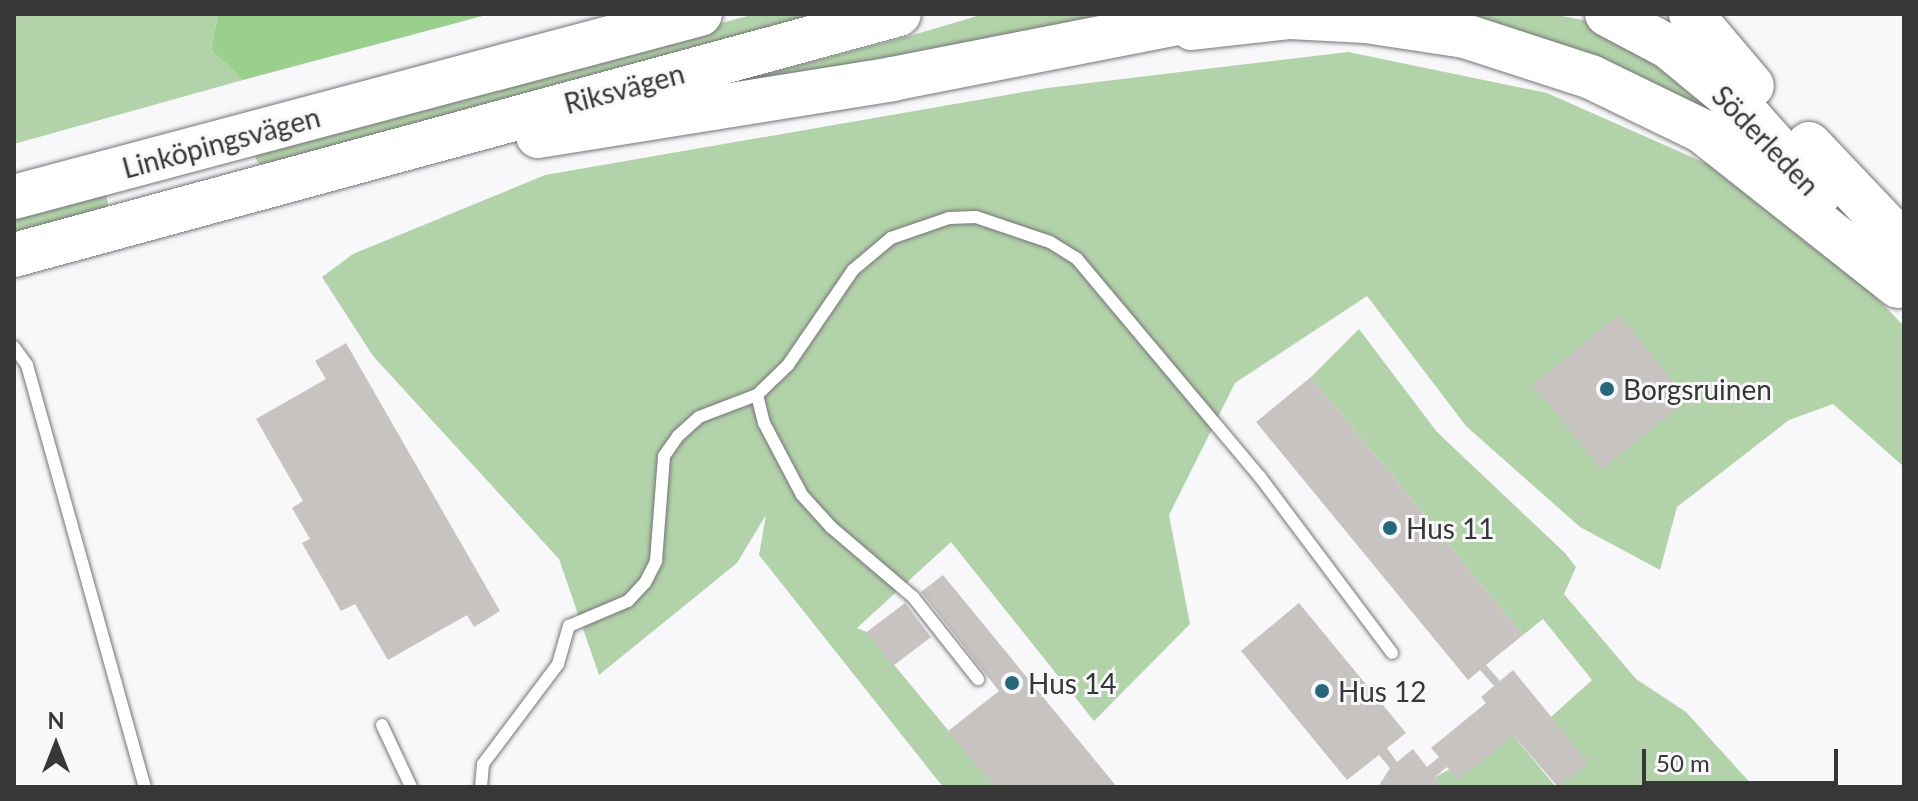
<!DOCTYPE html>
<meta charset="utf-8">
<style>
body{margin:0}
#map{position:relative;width:1918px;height:801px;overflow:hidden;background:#f8f7fa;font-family:Lato,sans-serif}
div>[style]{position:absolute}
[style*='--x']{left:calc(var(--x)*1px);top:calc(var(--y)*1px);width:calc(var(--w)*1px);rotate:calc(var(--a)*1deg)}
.green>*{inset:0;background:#b2d3a9}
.forest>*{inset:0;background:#9bcf8d}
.building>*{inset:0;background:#c7c3c1;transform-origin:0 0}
.roads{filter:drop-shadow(0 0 2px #767578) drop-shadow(0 0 2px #767578)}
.lane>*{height:12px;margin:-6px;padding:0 6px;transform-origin:6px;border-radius:6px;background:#fff}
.highway>*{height:44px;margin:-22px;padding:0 22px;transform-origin:22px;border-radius:22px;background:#fff}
.dots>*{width:22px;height:22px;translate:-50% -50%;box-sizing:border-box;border:4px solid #f8f7fa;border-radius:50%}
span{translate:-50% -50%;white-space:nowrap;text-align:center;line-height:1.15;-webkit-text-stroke:6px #f8f7fa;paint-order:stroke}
.street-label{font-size:28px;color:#373738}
.poi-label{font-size:28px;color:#373738}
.left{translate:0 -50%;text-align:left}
.frame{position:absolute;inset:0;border:16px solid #373738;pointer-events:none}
.north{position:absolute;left:16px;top:705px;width:80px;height:80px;-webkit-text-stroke:6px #f8f7fa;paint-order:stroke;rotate:0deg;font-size:22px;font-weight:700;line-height:32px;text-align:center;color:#373738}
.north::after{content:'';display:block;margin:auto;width:28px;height:36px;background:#373738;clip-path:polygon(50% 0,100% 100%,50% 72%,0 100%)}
.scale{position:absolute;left:1642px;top:749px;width:196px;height:36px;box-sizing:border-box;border:4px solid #373738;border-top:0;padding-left:10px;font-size:24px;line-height:28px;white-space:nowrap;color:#373738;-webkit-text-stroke:6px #f8f7fa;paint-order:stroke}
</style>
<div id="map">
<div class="green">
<div style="clip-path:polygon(14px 14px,218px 14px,211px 50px,243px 80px,14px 144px)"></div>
<div style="clip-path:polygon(755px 14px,827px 14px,269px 166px,258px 163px,255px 156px,261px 147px)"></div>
<div style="clip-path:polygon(984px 14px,1142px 14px,716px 87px,906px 37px)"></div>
<div style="clip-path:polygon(1551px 14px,1584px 20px,1631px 41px,1754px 141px,1444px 16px)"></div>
<div style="clip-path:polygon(1348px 52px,1547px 93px,1775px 194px,1904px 326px,1904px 467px,1833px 404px,1789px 420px,1677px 507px,1660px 570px,1580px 527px,1466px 426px,1367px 296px,1235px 383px,1169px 515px,1190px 624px,1094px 721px,951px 542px,857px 628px,867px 632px,995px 787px,943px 787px,759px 555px,766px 515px,737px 563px,599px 675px,559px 559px,373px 356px,322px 277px,353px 254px,545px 175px,1047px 88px)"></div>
<div style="clip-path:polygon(97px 193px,106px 195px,108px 204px,103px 212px,14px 236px,14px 216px)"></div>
<div style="clip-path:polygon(1359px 329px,1437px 432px,1565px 553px,1576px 567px,1564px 594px,1636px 679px,1686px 712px,1754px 787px,1558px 787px,1588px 762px,1551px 717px,1592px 680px,1543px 619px,1523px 635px,1311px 377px)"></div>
<div style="clip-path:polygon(1513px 735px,1556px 787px,1443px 787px,1435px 777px)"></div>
</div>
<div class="forest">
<div style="clip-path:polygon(218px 14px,490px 14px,243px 80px,211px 50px)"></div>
</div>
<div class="building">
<div style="left:1619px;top:315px;width:109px;height:111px;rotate:51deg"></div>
<div style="clip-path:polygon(346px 343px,500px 611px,474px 627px,467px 615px,388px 660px,355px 604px,341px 611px,302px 543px,310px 539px,292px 508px,303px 501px,256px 419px,326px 379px,315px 361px)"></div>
<div style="clip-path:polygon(1311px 377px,1523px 635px,1486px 665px,1500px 681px,1513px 670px,1589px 763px,1558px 787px,1513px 735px,1458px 780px,1447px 767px,1435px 777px,1443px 787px,1378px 787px,1390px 768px,1379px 755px,1347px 780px,1241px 651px,1299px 603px,1406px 733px,1387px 748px,1397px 762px,1413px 749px,1427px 767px,1439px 757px,1431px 748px,1486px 703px,1481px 697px,1494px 686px,1480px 670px,1468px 680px,1256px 422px)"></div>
<div style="clip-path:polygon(943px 575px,1025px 675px,1117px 787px,995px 787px,948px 731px,999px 691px,921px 592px)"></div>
<div style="left:905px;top:603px;width:43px;height:48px;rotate:53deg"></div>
</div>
<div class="roads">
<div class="lane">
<div style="--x:14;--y:347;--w:22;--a:54"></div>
<div style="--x:27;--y:365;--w:438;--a:74.4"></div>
<div style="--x:757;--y:395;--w:29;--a:76"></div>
<div style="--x:764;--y:423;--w:81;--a:62.2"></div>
<div style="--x:802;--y:495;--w:43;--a:47.8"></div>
<div style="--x:831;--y:527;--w:108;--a:40.5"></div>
<div style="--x:913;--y:597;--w:105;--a:51.6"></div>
<div style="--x:382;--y:725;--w:68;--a:64.9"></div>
<div style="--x:481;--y:787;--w:23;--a:-85"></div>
<div style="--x:483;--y:764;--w:125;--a:-53.1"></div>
<div style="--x:558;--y:664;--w:40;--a:-74"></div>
<div style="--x:569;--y:626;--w:64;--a:-23"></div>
<div style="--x:628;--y:601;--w:25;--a:-47"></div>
<div style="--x:645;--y:583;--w:25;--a:-63"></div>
<div style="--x:656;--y:561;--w:105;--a:-85.6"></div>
<div style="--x:664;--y:456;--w:24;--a:-55"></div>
<div style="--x:678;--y:436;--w:28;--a:-42"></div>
<div style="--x:699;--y:417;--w:62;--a:-20.8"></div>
<div style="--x:757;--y:395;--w:43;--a:-44.1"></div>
<div style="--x:788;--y:365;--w:115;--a:-55.6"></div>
<div style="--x:853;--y:270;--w:50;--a:-40.1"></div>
<div style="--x:891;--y:238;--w:61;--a:-19"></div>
<div style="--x:949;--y:218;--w:27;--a:-2"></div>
<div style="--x:976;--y:217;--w:78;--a:18.7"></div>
<div style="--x:1050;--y:242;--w:32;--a:32"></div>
<div style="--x:1077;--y:259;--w:285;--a:50"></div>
<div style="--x:1260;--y:477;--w:220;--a:53.1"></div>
</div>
<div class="highway">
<div style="--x:1607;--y:14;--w:70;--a:28"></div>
<div style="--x:1669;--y:47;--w:91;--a:39.6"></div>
<div style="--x:1739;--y:105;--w:120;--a:48.4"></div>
<div style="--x:1691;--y:14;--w:94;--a:49.7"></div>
<div style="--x:1192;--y:28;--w:99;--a:-6.4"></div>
<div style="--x:1290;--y:17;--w:76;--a:3"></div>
<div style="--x:1366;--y:21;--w:100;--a:8.6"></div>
<div style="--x:1465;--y:36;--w:133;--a:18"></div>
<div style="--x:1591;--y:77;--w:123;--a:25.9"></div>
<div style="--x:1702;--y:131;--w:250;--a:38.3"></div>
<div style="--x:538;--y:136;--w:359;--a:-9.1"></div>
<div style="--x:892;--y:79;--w:337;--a:-11.1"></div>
<div style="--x:1809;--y:144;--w:138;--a:46.5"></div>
<div style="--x:14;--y:197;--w:710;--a:-14.94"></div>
<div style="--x:14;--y:255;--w:917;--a:-15.23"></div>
</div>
</div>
<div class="dots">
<div style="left:1607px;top:389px;background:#26687b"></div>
<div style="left:1390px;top:528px;background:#26687b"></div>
<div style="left:1012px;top:683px;background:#26687b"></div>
<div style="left:1322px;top:691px;background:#26687b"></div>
</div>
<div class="street-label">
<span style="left:624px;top:88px;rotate:-15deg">Riksvägen</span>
<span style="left:1766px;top:140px;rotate:46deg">Söderleden</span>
<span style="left:221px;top:142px;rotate:-15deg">Linköpingsvägen</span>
</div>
<div class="poi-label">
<span class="left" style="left:1623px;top:389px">Borgsruinen</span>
<span class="left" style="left:1406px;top:528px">Hus 11</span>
<span class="left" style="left:1028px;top:683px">Hus 14</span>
<span class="left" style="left:1338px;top:691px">Hus 12</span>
</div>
<div class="frame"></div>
<div class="north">N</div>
<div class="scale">50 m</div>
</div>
